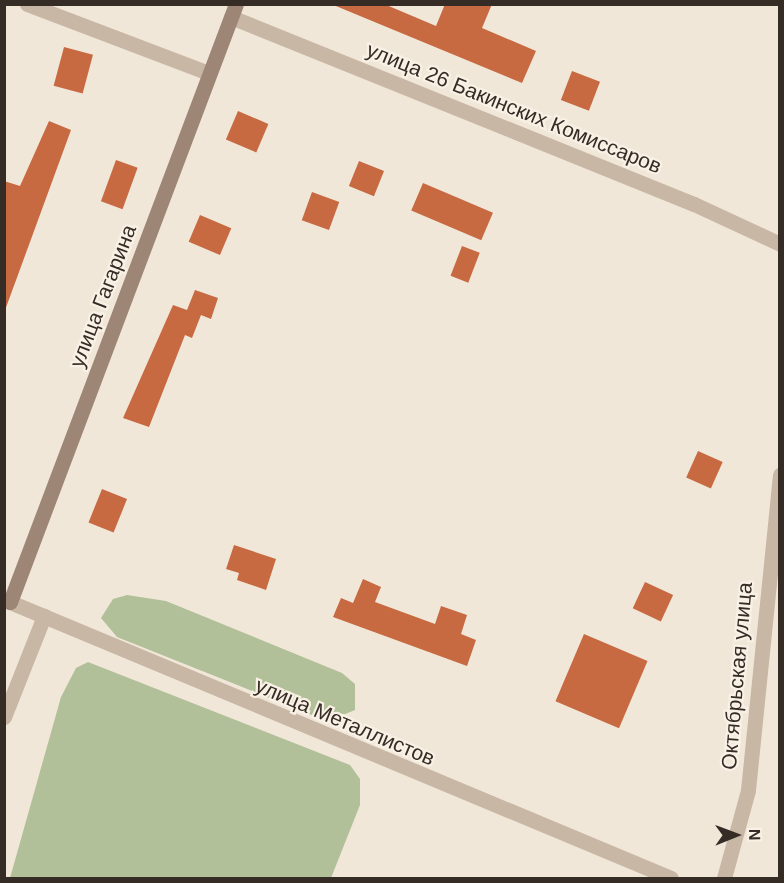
<!DOCTYPE html>
<meta charset="utf-8">
<style>
body{margin:0}
#map{position:relative;width:784px;height:883px;overflow:hidden;background:#f1e7d9;font-family:Arial,sans-serif}
div>[style]{position:absolute}
[style*='--x']{left:calc(var(--x)*1px);top:calc(var(--y)*1px);width:calc(var(--w)*1px);rotate:calc(var(--a)*1deg)}
.green>*{inset:0;background:#b1c099}
.building>*{inset:0;background:#c76941;transform-origin:0 0}
.street>*{height:15px;margin:-7.5px;padding:0 7.5px;transform-origin:7.5px;border-radius:7.5px;background:#c9b7a5}
.secondary>*{height:15px;margin:-7.5px;padding:0 7.5px;transform-origin:7.5px;border-radius:7.5px;background:#9d8676}
span{translate:-50% -50%;white-space:nowrap;text-align:center;line-height:1.15;-webkit-text-stroke:4.5px #f9f1e5;paint-order:stroke}
.street-label{font-size:21px;color:#352c26}
.frame{position:absolute;inset:0;border:6px solid #352c26;pointer-events:none}
.north{position:absolute;left:706px;top:805px;width:60px;height:60px;-webkit-text-stroke:4px #f9f1e5;paint-order:stroke;rotate:89deg;font-size:16px;font-weight:700;line-height:24px;text-align:center;color:#352c26}
.north::after{content:'';display:block;margin:auto;width:21px;height:27px;background:#352c26;clip-path:polygon(50% 0,100% 100%,50% 72%,0 100%)}
</style>
<div id="map">
<div class="green">
<div style="clip-path:polygon(127px 595px,166px 601px,342px 673px,355px 684px,355px 710px,333px 719px,312px 715px,117px 637px,101px 618px,113px 599px)"></div>
<div style="clip-path:polygon(88px 662px,350px 765px,360px 779px,360px 805px,331px 878px,10px 878px,61px 697px,76px 668px)"></div>
</div>
<div class="building">
<div style="clip-path:polygon(331px 4px,384px 4px,436px 26px,445px 4px,492px 4px,482px 28px,536px 51px,522px 83px)"></div>
<div style="left:64px;top:47px;width:30px;height:40px;rotate:15deg"></div>
<div style="left:572px;top:71px;width:30px;height:31px;rotate:21deg"></div>
<div style="left:238px;top:111px;width:33px;height:31px;rotate:23deg"></div>
<div style="clip-path:polygon(49px 121px,71px 130px,4px 313px,4px 181px,20px 186px)"></div>
<div style="left:116px;top:160px;width:23px;height:44px;rotate:20deg"></div>
<div style="left:359px;top:161px;width:27px;height:27px;rotate:22deg"></div>
<div style="left:423px;top:183px;width:76px;height:30px;rotate:23deg"></div>
<div style="left:312px;top:192px;width:29px;height:30px;rotate:20deg"></div>
<div style="left:200px;top:215px;width:34px;height:29px;rotate:23deg"></div>
<div style="left:462px;top:246px;width:19px;height:32px;rotate:21deg"></div>
<div style="clip-path:polygon(195px 290px,218px 298px,211px 319px,201px 315px,192px 338px,185px 335px,149px 427px,123px 418px,173px 305px,187px 310px)"></div>
<div style="left:698px;top:451px;width:27px;height:29px;rotate:24deg"></div>
<div style="left:102px;top:489px;width:27px;height:36px;rotate:22deg"></div>
<div style="clip-path:polygon(234px 545px,276px 559px,266px 590px,237px 580px,239px 573px,226px 569px)"></div>
<div style="clip-path:polygon(363px 579px,381px 587px,375px 602px,435px 624px,441px 606px,467px 615px,461px 634px,476px 640px,467px 666px,333px 617px,341px 598px,353px 603px)"></div>
<div style="left:645px;top:582px;width:31px;height:29px;rotate:25deg"></div>
<div style="left:584px;top:634px;width:69px;height:73px;rotate:23deg"></div>
</div>
<div class="street">
<div style="--x:27;--y:4;--w:195;--a:20.8"></div>
<div style="--x:231;--y:17;--w:499;--a:22"></div>
<div style="--x:694;--y:204;--w:95;--a:24.9"></div>
<div style="--x:10;--y:602;--w:716;--a:22.66"></div>
<div style="--x:4;--y:717;--w:109;--a:-68.4"></div>
<div style="--x:724;--y:878;--w:91;--a:-74.7"></div>
<div style="--x:748;--y:790;--w:317;--a:-84.2"></div>
</div>
<div class="secondary">
<div style="--x:4;--y:600;--w:6;--a:18"></div>
<div style="--x:10;--y:602;--w:639;--a:-69.3"></div>
</div>
<div class="street-label">
<span style="left:514px;top:108px;rotate:22deg">улица 26 Бакинских Комиссаров</span>
<span style="left:103px;top:296px;rotate:-69deg">улица Гагарина</span>
<span style="left:737px;top:676px;rotate:-85deg">Октябрьская улица</span>
<span style="left:345px;top:722px;rotate:23deg">улица Металлистов</span>
</div>
<div class="frame"></div>
<div class="north">N</div>
</div>
